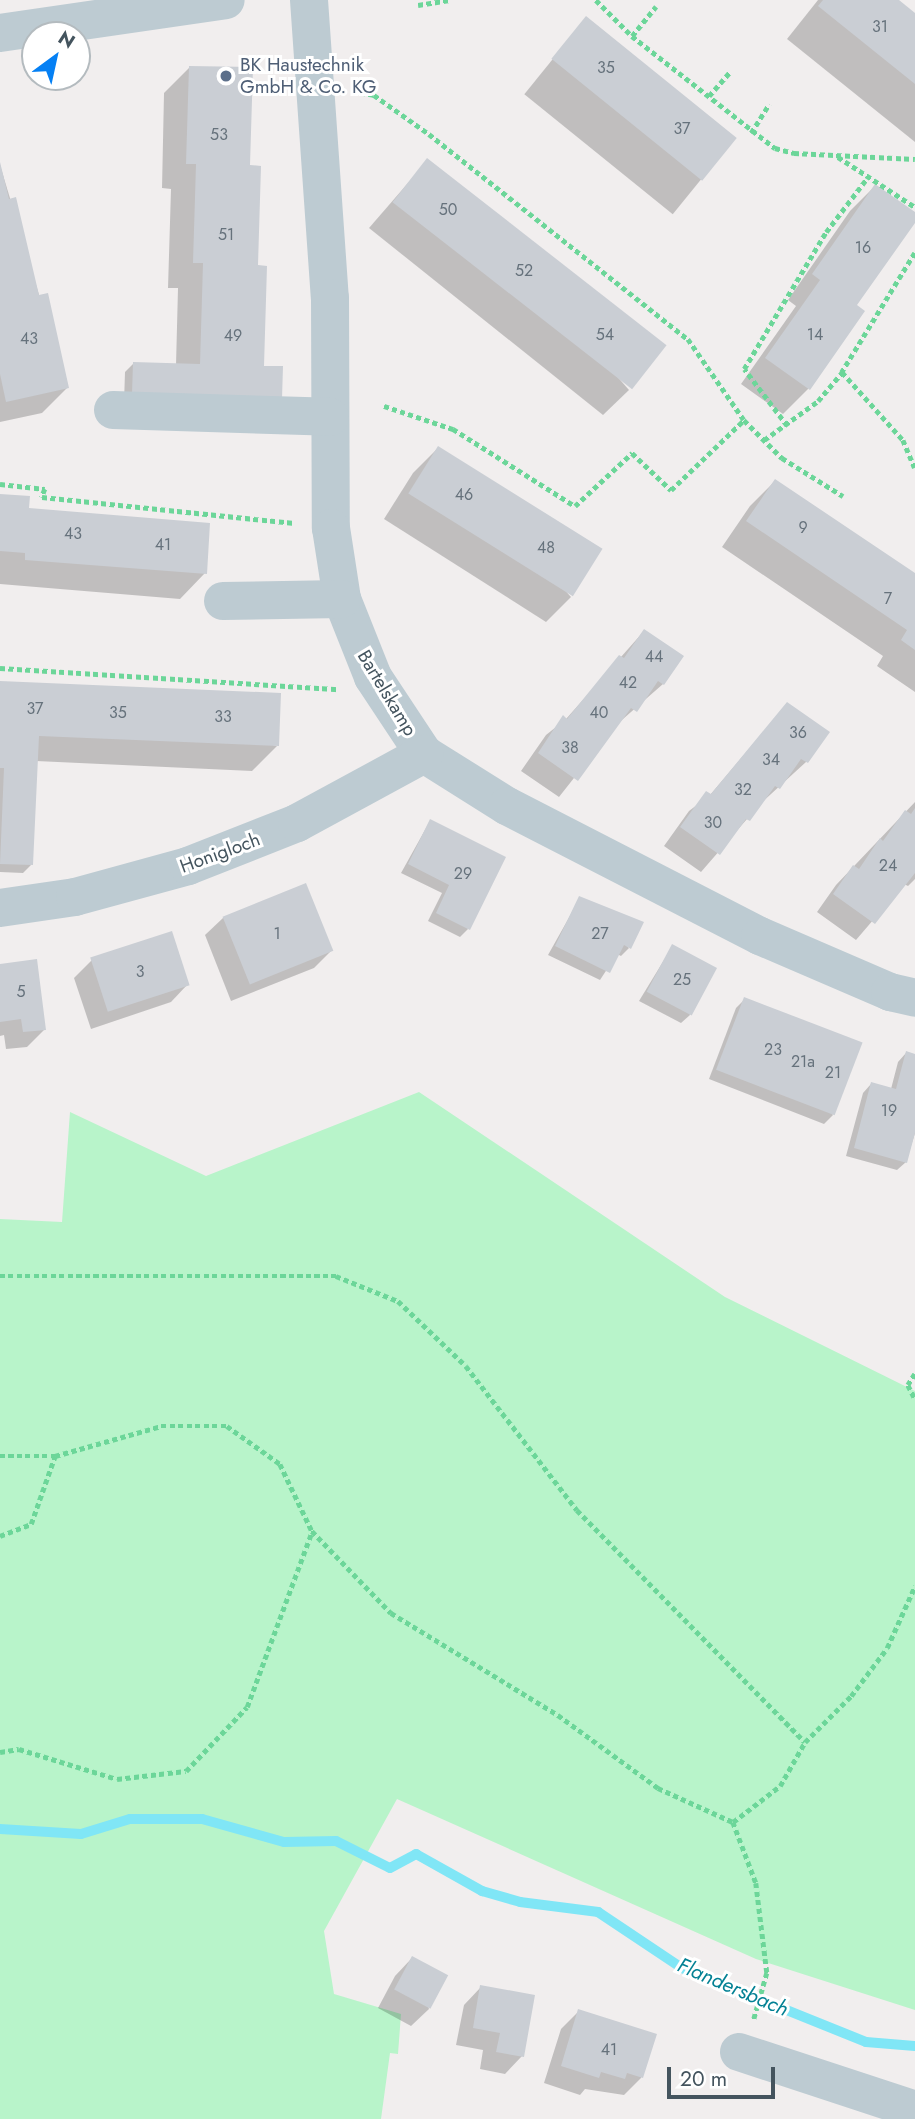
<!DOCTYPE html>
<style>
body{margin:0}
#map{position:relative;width:915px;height:2119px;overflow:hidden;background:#f1eeee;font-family:Jost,sans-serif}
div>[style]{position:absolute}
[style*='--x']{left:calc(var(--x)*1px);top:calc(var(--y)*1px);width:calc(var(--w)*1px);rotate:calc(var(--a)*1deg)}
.green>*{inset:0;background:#b8f4ca}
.shadow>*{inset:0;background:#0003;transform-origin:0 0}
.stream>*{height:10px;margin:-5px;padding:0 5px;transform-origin:5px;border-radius:5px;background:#80e6f6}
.building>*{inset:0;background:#caced4;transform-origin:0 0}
.path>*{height:4.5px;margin-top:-2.25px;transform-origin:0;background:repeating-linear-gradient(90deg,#6cd699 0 5px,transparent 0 8.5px)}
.minor>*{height:38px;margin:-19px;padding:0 19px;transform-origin:19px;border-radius:19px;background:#bdcbd2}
.dots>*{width:19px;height:19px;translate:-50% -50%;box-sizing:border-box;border:4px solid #fff;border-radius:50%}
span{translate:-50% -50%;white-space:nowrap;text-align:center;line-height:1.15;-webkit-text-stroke:6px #fff;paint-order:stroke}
.number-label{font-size:16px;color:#66727c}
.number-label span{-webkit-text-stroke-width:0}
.service-label{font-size:19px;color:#4e5e75}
.left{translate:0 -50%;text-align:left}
.street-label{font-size:19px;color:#44545e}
.water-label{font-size:21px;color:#038194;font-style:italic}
.north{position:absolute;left:21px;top:21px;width:70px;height:70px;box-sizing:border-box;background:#fff;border:2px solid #b4bbbf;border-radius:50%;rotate:33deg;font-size:19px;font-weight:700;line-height:28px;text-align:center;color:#44545e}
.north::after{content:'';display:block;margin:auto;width:24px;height:32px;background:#0580f4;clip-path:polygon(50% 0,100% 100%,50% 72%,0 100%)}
.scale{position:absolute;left:667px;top:2067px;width:108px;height:32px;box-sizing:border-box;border:4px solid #44545e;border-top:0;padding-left:9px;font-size:21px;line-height:24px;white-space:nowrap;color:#44545e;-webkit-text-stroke:5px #fff;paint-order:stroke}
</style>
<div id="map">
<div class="green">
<div style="clip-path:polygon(419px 1092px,725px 1297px,915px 1391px,915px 2010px,756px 1959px,397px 1799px,324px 1931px,334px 1994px,401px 2014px,398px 2054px,390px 2053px,381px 2119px,0 2119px,0 1219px,62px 1222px,70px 1112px,206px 1176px)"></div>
</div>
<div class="shadow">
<div style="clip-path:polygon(818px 0,896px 0,915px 16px,915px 142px,787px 39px)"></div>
<div style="left:586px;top:18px;width:191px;height:98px;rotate:39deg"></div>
<div style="clip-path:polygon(190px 67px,248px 167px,263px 365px,124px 402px,125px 372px,133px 364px,176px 365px,178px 288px,168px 288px,171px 189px,162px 188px,164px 93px)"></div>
<div style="clip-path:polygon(428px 160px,629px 390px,603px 415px,369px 228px)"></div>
<div style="clip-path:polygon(0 165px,67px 388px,42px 413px,0 422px)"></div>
<div style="clip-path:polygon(875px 186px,915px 214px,915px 220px,855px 306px,808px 389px,783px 414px,741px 384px,796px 306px,788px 300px,850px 211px)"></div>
<div style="clip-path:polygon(438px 448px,571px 597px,546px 622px,384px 519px,413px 473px)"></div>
<div style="clip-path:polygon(775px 481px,915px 575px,915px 692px,877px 666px,883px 656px,722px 547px,750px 506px)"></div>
<div style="clip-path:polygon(0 496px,27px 510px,205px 573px,180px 599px,0 584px)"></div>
<div style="clip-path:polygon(644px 631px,681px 657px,663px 684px,615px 726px,559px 797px,521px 771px,546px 735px,566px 719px)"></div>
<div style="clip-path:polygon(0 682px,277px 746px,252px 771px,36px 761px,31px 865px,23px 873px,0 872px)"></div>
<div style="clip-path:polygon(787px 704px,828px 732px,806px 762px,760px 804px,701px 872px,664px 846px,689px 811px,710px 795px)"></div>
<div style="clip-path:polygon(915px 802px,915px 879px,908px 886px,904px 884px,856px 940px,817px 912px,836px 885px)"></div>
<div style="clip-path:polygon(430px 821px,468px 929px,460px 937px,428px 921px,442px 893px,401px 873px)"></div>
<div style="clip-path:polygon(305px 885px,331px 951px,314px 968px,231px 1001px,205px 935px,223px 918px)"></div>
<div style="clip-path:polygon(580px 898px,629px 948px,621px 956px,617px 954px,600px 980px,548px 955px)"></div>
<div style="clip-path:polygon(672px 947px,690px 1015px,681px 1023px,639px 1001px)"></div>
<div style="clip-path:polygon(92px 960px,188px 984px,171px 1002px,91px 1029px,74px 978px)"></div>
<div style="clip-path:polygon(0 966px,45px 1029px,27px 1047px,6px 1049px,4px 1035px,0 1036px)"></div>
<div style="clip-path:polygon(745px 999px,833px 1115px,824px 1124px,709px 1079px,736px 1008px)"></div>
<div style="clip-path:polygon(906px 1053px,915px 1056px,915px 1133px,906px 1162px,897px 1170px,846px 1156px,863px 1093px,871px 1084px,891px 1089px,898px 1062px)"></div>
<div style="clip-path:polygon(412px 1958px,429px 2009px,411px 2026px,378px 2008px,395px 1976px)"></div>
<div style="clip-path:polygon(481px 1987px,522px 2056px,505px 2074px,480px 2069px,483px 2050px,456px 2045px,464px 2005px)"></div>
<div style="clip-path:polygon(579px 2011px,654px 2035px,641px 2078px,624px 2095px,585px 2089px,580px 2095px,544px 2083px,561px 2029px)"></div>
</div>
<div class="stream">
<div style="--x:0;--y:1829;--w:81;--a:3.5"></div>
<div style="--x:81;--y:1834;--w:51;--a:-17"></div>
<div style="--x:130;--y:1819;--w:72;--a:0"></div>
<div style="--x:202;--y:1819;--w:85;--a:15.7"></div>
<div style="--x:284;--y:1842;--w:52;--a:-1.1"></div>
<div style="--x:336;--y:1841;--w:60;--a:26.6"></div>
<div style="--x:390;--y:1868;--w:30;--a:-28"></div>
<div style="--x:416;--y:1854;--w:76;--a:29.3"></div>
<div style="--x:482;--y:1891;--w:40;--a:16"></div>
<div style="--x:520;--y:1902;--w:79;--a:7.3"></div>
<div style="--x:598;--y:1912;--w:101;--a:33.7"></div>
<div style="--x:682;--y:1968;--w:198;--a:21.9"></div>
<div style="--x:866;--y:2042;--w:49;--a:4.7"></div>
</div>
<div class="building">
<div style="clip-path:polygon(823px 0,899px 0,915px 13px,915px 84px,818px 6px)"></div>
<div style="left:586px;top:16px;width:194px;height:55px;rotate:39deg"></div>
<div style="clip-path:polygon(189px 66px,253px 67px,250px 165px,261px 166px,258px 265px,267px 266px,264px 366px,283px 366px,282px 399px,132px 394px,133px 362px,200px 364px,203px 263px,193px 263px,196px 164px,186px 164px)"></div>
<div style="left:427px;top:158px;width:304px;height:56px;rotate:38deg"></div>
<div style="clip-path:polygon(0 162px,9px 199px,16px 197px,39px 295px,48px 293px,69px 388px,6px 402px,0 374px)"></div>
<div style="clip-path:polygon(875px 184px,915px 212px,915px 223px,857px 305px,865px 311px,810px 390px,765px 358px,820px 280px,812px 274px)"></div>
<div style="left:438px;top:446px;width:194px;height:56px;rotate:32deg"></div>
<div style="clip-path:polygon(775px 479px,915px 573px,915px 650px,901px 640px,907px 630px,746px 521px)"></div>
<div style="clip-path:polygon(0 494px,30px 496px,29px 508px,210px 523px,207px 574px,25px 560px,25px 553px,0 551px)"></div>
<div style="clip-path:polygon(644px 629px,684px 656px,664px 685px,658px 681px,637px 712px,631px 708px,578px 781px,538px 753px,563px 715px,567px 719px,619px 655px,624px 658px)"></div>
<div style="clip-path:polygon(0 681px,281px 693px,279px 746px,39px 736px,33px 865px,0 864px,4px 768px,0 768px)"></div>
<div style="clip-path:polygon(787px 702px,830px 732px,808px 763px,801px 759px,780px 789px,775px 786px,750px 821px,746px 819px,720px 855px,680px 827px,706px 791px,711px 794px)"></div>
<div style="clip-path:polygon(915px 808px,915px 873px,875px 924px,833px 894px,853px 865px,859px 869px,880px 838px,883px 841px,905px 810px,911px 814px)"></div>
<div style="clip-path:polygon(430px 819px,506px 857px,470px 930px,436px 913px,449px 885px,408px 864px)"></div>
<div style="left:306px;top:883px;width:73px;height:90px;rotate:68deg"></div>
<div style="clip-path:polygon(579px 896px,644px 922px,631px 949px,624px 945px,610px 973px,555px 946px)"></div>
<div style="left:172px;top:931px;width:57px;height:86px;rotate:72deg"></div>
<div style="left:672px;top:944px;width:51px;height:54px;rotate:28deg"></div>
<div style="clip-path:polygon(37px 959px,46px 1030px,23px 1032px,21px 1019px,0 1022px,0 964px)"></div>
<div style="left:744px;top:997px;width:127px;height:78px;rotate:21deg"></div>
<div style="clip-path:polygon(906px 1051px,915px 1054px,915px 1133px,907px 1163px,854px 1148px,871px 1082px,896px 1089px)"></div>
<div style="left:412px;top:1956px;width:41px;height:38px;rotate:28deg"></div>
<div style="clip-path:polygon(480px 1985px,535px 1995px,524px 2057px,496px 2052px,500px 2033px,473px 2028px)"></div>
<div style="clip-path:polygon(578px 2009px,657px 2034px,643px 2078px,627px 2073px,625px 2079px,601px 2072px,599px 2078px,561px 2066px)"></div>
</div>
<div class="path">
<div style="--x:596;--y:0;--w:51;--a:45"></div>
<div style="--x:632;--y:36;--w:182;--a:38.1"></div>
<div style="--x:775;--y:148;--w:20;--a:15"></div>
<div style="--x:794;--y:153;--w:121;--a:2.8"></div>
<div style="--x:418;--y:5;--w:32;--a:-9"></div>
<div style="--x:632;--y:36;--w:38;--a:-51"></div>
<div style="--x:352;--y:91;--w:22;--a:10"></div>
<div style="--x:374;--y:95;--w:67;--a:35.3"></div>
<div style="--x:429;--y:134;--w:330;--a:38.4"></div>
<div style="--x:688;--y:339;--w:98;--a:55.3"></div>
<div style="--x:744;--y:420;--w:54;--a:45"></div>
<div style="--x:782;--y:458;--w:72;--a:31.9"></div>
<div style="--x:709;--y:96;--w:33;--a:-49"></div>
<div style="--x:751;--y:133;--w:34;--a:-58"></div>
<div style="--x:838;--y:157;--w:92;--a:33"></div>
<div style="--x:915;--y:253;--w:140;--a:121.5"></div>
<div style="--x:842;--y:372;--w:91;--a:48.1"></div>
<div style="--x:903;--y:440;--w:30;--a:67"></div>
<div style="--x:384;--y:406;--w:73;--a:18.4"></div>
<div style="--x:453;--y:429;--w:144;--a:32.3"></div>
<div style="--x:575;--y:506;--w:78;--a:-42.9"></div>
<div style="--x:632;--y:453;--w:54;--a:43.5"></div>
<div style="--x:671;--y:490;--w:101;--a:-43.8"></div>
<div style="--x:787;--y:426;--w:71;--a:-127"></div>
<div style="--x:744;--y:369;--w:160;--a:-59.1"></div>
<div style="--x:826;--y:232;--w:69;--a:-52.6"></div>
<div style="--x:764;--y:440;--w:67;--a:-35.8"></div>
<div style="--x:818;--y:401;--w:38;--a:-50"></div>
<div style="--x:0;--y:484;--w:45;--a:6.3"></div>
<div style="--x:45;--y:489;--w:9;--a:111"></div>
<div style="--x:42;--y:497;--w:254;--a:5.9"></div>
<div style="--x:0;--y:668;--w:339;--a:3.6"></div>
<div style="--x:0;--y:1276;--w:336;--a:0"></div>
<div style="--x:336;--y:1276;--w:67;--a:22"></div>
<div style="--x:398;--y:1301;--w:94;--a:43.7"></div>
<div style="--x:466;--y:1366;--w:182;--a:52.4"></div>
<div style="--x:577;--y:1510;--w:325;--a:45.5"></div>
<div style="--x:915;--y:1374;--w:13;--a:122"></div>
<div style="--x:908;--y:1385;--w:16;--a:63"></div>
<div style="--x:0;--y:1456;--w:55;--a:0"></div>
<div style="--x:55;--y:1456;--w:110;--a:-15.8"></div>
<div style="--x:161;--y:1426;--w:66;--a:0"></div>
<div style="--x:227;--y:1426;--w:65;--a:35.6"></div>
<div style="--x:280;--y:1464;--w:74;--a:64.5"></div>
<div style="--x:312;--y:1531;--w:114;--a:46.1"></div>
<div style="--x:391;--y:1613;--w:196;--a:31.4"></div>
<div style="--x:558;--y:1715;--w:124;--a:36.1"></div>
<div style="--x:658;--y:1788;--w:82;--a:24.4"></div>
<div style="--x:733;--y:1822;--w:65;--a:69.3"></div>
<div style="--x:756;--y:1883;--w:91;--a:83"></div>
<div style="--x:767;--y:1973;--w:48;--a:105.8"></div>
<div style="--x:0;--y:1536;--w:33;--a:-21"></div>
<div style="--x:31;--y:1524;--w:72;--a:-70.6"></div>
<div style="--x:0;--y:1752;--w:19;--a:-9"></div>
<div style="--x:19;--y:1749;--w:102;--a:17"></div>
<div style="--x:117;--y:1779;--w:69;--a:-6.6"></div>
<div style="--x:186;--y:1771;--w:88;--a:-46.4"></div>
<div style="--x:247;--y:1707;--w:188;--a:-69.7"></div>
<div style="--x:733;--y:1822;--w:59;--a:-37.5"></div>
<div style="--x:780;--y:1786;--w:51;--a:-60.4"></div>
<div style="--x:805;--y:1742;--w:65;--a:-45"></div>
<div style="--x:851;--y:1696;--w:60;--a:-53.1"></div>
<div style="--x:887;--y:1648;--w:68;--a:-65.7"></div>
</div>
<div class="minor">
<div style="--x:309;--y:0;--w:299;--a:86"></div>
<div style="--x:330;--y:298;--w:230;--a:89.8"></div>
<div style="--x:331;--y:528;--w:72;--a:81.2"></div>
<div style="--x:342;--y:599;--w:84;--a:68.3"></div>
<div style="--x:373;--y:677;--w:92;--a:56.5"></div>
<div style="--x:424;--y:754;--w:98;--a:32.1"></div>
<div style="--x:507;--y:806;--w:284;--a:27.2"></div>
<div style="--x:760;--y:936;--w:142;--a:23.3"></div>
<div style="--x:890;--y:992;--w:26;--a:13"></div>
<div style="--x:0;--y:33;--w:228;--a:-8.3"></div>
<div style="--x:113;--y:410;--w:217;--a:1.8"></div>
<div style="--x:223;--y:601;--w:119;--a:-1"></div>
<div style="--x:0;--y:908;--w:76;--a:-8.3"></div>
<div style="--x:75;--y:897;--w:117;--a:-15.3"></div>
<div style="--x:188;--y:866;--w:117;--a:-21.5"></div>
<div style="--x:297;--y:823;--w:145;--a:-28.5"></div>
<div style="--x:739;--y:2052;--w:185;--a:18.2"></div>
</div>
<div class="dots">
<div style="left:226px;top:76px;background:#5c6f8a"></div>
</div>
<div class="number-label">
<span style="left:880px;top:27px">31</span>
<span style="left:606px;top:68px">35</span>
<span style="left:682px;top:129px">37</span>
<span style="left:219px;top:135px">53</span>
<span style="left:448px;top:210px">50</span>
<span style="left:226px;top:235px">51</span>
<span style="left:863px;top:248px">16</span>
<span style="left:524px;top:271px">52</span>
<span style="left:605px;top:335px">54</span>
<span style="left:815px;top:335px">14</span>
<span style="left:233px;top:336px">49</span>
<span style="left:29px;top:339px">43</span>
<span style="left:464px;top:495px">46</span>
<span style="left:803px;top:528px">9</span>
<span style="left:73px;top:534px">43</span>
<span style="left:163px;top:545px">41</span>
<span style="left:546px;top:548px">48</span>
<span style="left:888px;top:599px">7</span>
<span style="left:654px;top:657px">44</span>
<span style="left:628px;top:683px">42</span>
<span style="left:35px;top:709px">37</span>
<span style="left:118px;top:713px">35</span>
<span style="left:599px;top:713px">40</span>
<span style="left:223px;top:717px">33</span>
<span style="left:798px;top:733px">36</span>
<span style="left:570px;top:748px">38</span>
<span style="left:771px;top:760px">34</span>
<span style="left:743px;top:790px">32</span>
<span style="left:713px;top:823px">30</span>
<span style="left:888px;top:866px">24</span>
<span style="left:463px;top:874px">29</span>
<span style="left:277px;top:934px">1</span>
<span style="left:600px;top:934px">27</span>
<span style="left:140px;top:972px">3</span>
<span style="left:682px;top:980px">25</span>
<span style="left:21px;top:992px">5</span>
<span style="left:773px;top:1050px">23</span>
<span style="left:803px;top:1062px">21a</span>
<span style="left:833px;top:1073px">21</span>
<span style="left:889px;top:1111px">19</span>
<span style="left:609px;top:2050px">41</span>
</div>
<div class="service-label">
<span class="left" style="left:240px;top:76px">BK Haustechnik<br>GmbH &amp; Co. KG</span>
</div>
<div class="street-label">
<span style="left:387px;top:693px;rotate:59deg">Bartelskamp</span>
<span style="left:220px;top:853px;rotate:-20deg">Honigloch</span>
</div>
<div class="water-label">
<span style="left:733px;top:1987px;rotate:23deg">Flandersbach</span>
</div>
<div class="north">N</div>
<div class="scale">20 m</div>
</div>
